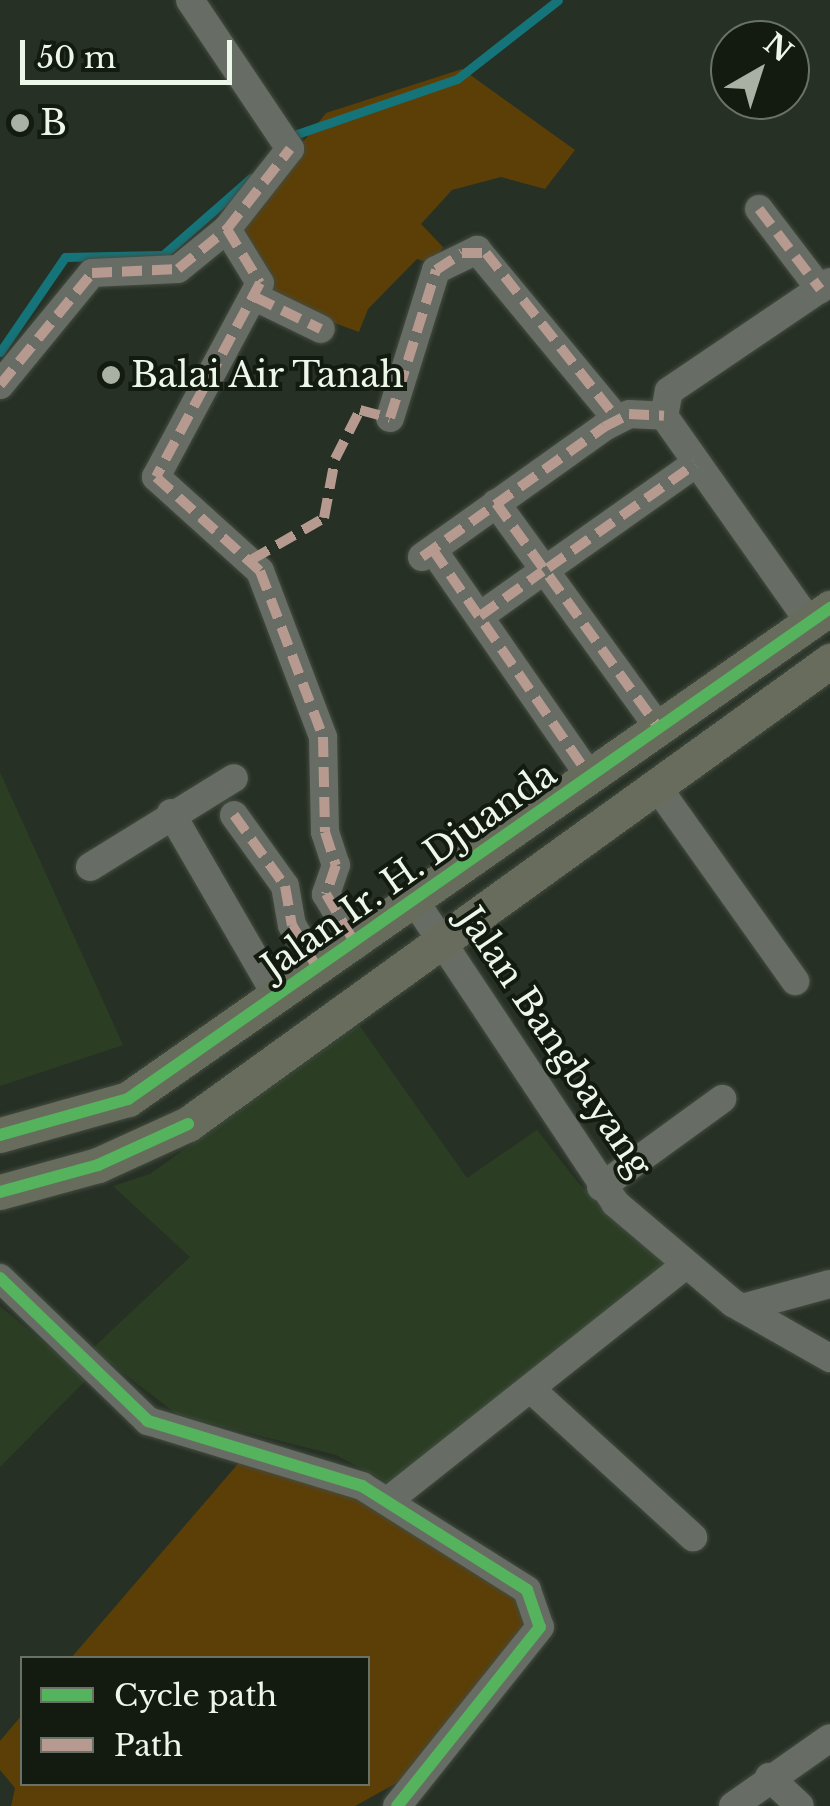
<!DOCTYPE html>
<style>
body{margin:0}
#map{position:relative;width:830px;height:1806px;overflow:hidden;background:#273024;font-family:"Libre Baskerville",serif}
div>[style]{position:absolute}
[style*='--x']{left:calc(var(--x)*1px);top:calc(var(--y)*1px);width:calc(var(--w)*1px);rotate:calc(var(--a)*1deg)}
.built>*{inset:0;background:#2b3e24}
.green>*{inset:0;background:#5c3f06}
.stream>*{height:9px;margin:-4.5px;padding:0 4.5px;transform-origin:4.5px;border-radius:4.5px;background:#157479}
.roads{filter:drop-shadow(0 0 2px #444c42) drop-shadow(0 0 2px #444c42)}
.minor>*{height:28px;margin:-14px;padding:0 14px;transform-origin:14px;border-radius:14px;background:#676d64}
.major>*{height:35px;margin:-17.5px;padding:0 17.5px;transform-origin:17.5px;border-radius:17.5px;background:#676c5c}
.quiet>*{height:10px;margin-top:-5px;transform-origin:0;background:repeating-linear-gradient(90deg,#b69a8f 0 20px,transparent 0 30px)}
.cycleway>*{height:12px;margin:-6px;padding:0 6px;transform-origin:6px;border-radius:6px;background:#56b35d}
.dots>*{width:28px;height:28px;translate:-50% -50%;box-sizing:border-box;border:5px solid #131a10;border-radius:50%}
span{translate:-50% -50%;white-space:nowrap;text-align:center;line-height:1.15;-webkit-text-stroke:8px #131a10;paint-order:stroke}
.poi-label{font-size:35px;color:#edf7e9}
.left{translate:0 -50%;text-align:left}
.street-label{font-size:35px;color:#edf7e9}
.legend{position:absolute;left:20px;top:1656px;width:350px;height:130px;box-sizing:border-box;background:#131a10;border:2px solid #6a7267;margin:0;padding:12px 18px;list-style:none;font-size:30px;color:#edf7e9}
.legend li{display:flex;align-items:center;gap:20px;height:50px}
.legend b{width:50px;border:2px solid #6a7267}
.north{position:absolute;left:710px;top:20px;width:100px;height:100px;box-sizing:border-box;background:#131a10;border:2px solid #6a7267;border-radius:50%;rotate:39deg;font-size:28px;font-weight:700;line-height:40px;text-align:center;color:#edf7e9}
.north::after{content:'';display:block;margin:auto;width:35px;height:45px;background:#a8b1a4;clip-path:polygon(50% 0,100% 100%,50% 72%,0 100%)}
.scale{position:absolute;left:20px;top:40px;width:212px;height:45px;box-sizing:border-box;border:5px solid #edf7e9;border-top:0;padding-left:12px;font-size:30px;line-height:35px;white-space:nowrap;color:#edf7e9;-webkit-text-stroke:8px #131a10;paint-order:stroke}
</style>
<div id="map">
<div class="built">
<div style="clip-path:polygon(0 772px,123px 1045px,0 1086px)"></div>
<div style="clip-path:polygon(359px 1025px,467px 1178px,537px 1130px,579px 1184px,679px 1265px,398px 1488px,336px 1455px,178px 1415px,92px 1349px,190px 1257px,113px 1186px,150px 1174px)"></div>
<div style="clip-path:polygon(0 1306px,87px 1379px,0 1467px)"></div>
</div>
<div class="green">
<div style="clip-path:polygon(462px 69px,575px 150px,545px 189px,501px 177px,452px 190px,421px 224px,443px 247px,433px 264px,417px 259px,368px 309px,359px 332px,264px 297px,234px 229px,326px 113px)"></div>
<div style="clip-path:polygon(243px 1458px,340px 1480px,521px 1594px,533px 1630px,413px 1774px,355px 1806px,11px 1806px,15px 1788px,0 1770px,0 1741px,22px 1715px,22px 1784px,368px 1784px,368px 1658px,71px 1658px)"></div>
</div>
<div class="stream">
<div style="--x:297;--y:134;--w:169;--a:-19"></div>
<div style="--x:457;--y:79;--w:128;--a:-38"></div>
<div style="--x:0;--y:352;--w:115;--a:-55.6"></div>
<div style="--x:65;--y:257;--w:98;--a:-1.2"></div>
<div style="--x:163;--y:255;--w:117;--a:-41.2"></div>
</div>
<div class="roads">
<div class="minor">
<div style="--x:759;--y:209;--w:101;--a:52.7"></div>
<div style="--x:227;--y:229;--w:63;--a:58.6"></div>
<div style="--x:260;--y:283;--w:220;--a:118.2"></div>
<div style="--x:156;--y:477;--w:140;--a:42.1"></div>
<div style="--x:260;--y:571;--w:178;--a:69.2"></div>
<div style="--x:323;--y:737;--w:95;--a:88.8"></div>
<div style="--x:325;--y:832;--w:35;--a:72"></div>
<div style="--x:336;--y:865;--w:31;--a:109"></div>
<div style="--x:326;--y:894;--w:59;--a:59.5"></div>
<div style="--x:255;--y:297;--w:73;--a:25.9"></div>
<div style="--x:0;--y:385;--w:145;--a:-50.6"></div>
<div style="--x:92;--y:273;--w:86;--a:-2.7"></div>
<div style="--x:178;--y:269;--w:63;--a:-39.2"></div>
<div style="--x:227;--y:229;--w:102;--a:-51.8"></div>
<div style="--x:290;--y:149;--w:179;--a:-123.9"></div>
<div style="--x:390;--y:418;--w:155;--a:-72.7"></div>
<div style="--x:436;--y:270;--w:46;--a:-26"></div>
<div style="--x:477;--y:250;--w:219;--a:50.4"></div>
<div style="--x:496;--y:503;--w:278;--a:54.1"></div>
<div style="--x:433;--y:550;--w:277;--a:55.3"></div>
<div style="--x:422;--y:557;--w:224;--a:-35.5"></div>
<div style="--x:604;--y:427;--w:28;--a:-27"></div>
<div style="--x:629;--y:414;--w:35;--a:3"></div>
<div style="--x:548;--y:568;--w:180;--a:-35.3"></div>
<div style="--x:480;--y:616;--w:77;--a:-35.5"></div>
<div style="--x:810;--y:623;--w:253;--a:-125.2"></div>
<div style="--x:664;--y:416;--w:25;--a:-79"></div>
<div style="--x:669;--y:391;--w:194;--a:-34.1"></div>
<div style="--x:658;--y:788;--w:237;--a:54.6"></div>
<div style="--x:171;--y:813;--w:214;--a:60"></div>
<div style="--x:234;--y:815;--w:87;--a:54.3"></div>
<div style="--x:285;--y:886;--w:40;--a:80"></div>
<div style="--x:292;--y:925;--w:53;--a:59.6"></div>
<div style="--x:90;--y:867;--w:169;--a:-31.7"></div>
<div style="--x:416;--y:903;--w:360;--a:56.4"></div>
<div style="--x:615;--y:1203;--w:155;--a:40.3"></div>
<div style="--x:733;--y:1303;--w:112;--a:29.6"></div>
<div style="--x:601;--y:1187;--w:150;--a:-36"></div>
<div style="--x:0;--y:1278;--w:206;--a:44"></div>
<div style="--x:148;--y:1421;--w:224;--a:16.9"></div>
<div style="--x:362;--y:1486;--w:195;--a:32.2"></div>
<div style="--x:527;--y:1590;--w:39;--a:71"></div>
<div style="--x:540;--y:1627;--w:229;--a:128.6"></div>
<div style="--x:742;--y:1308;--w:91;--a:-15.3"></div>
<div style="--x:533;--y:1391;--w:217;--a:42.4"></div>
<div style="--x:389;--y:1500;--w:377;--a:-38.4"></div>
<div style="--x:769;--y:1777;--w:42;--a:43.1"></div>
<div style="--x:733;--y:1806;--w:118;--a:-35"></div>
</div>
<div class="major">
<div style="--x:0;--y:1135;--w:133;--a:-15.7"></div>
<div style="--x:128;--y:1099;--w:857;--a:-34.97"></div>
<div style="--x:0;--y:1192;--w:102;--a:-15.4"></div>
<div style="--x:98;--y:1165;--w:99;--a:-24.5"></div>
<div style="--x:188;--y:1124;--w:792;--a:-35.8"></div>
</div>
</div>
<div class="quiet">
<div style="--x:759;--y:209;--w:101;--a:52.7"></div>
<div style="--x:227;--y:229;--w:63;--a:58.6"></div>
<div style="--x:260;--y:283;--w:220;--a:118.2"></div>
<div style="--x:156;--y:477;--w:140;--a:42.1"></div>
<div style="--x:260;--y:571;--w:178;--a:69.2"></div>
<div style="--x:323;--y:737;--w:95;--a:88.8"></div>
<div style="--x:325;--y:832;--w:35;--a:72"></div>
<div style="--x:336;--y:865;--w:31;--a:109"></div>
<div style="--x:326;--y:894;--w:59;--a:59.5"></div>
<div style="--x:255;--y:297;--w:73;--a:25.9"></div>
<div style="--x:0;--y:385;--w:145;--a:-50.6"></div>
<div style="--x:92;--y:273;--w:86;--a:-2.7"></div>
<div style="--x:178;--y:269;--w:63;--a:-39.2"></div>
<div style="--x:227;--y:229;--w:102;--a:-51.8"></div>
<div style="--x:496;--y:503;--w:278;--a:54.1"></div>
<div style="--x:433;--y:550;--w:277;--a:55.3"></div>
<div style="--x:422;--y:557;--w:224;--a:-35.5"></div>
<div style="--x:604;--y:427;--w:28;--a:-27"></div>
<div style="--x:629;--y:414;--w:35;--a:3"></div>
<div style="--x:251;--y:560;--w:84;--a:-29.9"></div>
<div style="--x:324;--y:518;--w:60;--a:-79.4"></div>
<div style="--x:335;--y:459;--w:55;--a:-63"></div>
<div style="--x:360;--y:410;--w:31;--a:15"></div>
<div style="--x:390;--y:418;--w:155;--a:-72.7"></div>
<div style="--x:436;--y:270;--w:31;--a:-33"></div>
<div style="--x:462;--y:253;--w:24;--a:0"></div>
<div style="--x:486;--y:253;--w:211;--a:51.7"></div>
<div style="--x:548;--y:568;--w:180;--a:-35.3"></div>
<div style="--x:480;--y:616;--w:77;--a:-35.5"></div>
<div style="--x:234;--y:815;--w:87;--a:54.3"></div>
<div style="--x:285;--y:886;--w:40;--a:80"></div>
<div style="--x:292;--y:925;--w:53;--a:59.6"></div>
</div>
<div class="cycleway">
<div style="--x:0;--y:1135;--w:133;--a:-15.7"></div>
<div style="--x:128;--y:1099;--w:857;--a:-34.97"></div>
<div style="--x:0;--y:1192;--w:102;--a:-15.4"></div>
<div style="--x:98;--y:1165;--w:99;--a:-24.5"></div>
<div style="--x:0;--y:1278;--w:206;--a:44"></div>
<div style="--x:148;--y:1421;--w:224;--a:16.9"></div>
<div style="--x:362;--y:1486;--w:195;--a:32.2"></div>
<div style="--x:527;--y:1590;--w:39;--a:71"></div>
<div style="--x:540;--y:1627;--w:229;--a:128.6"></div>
</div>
<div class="dots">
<div style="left:20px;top:123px;background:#a8b1a4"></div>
<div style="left:111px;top:375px;background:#a8b1a4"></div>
</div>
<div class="poi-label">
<span class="left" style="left:40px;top:123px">B</span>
<span class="left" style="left:131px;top:375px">Balai Air Tanah</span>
</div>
<div class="street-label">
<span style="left:409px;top:870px;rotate:-35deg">Jalan Ir. H. Djuanda</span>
<span style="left:555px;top:1042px;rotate:56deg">Jalan Bangbayang</span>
</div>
<ul class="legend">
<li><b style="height:12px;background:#56b35d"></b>Cycle path</li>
<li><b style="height:12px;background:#b69a8f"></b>Path</li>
</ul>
<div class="north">N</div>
<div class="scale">50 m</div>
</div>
